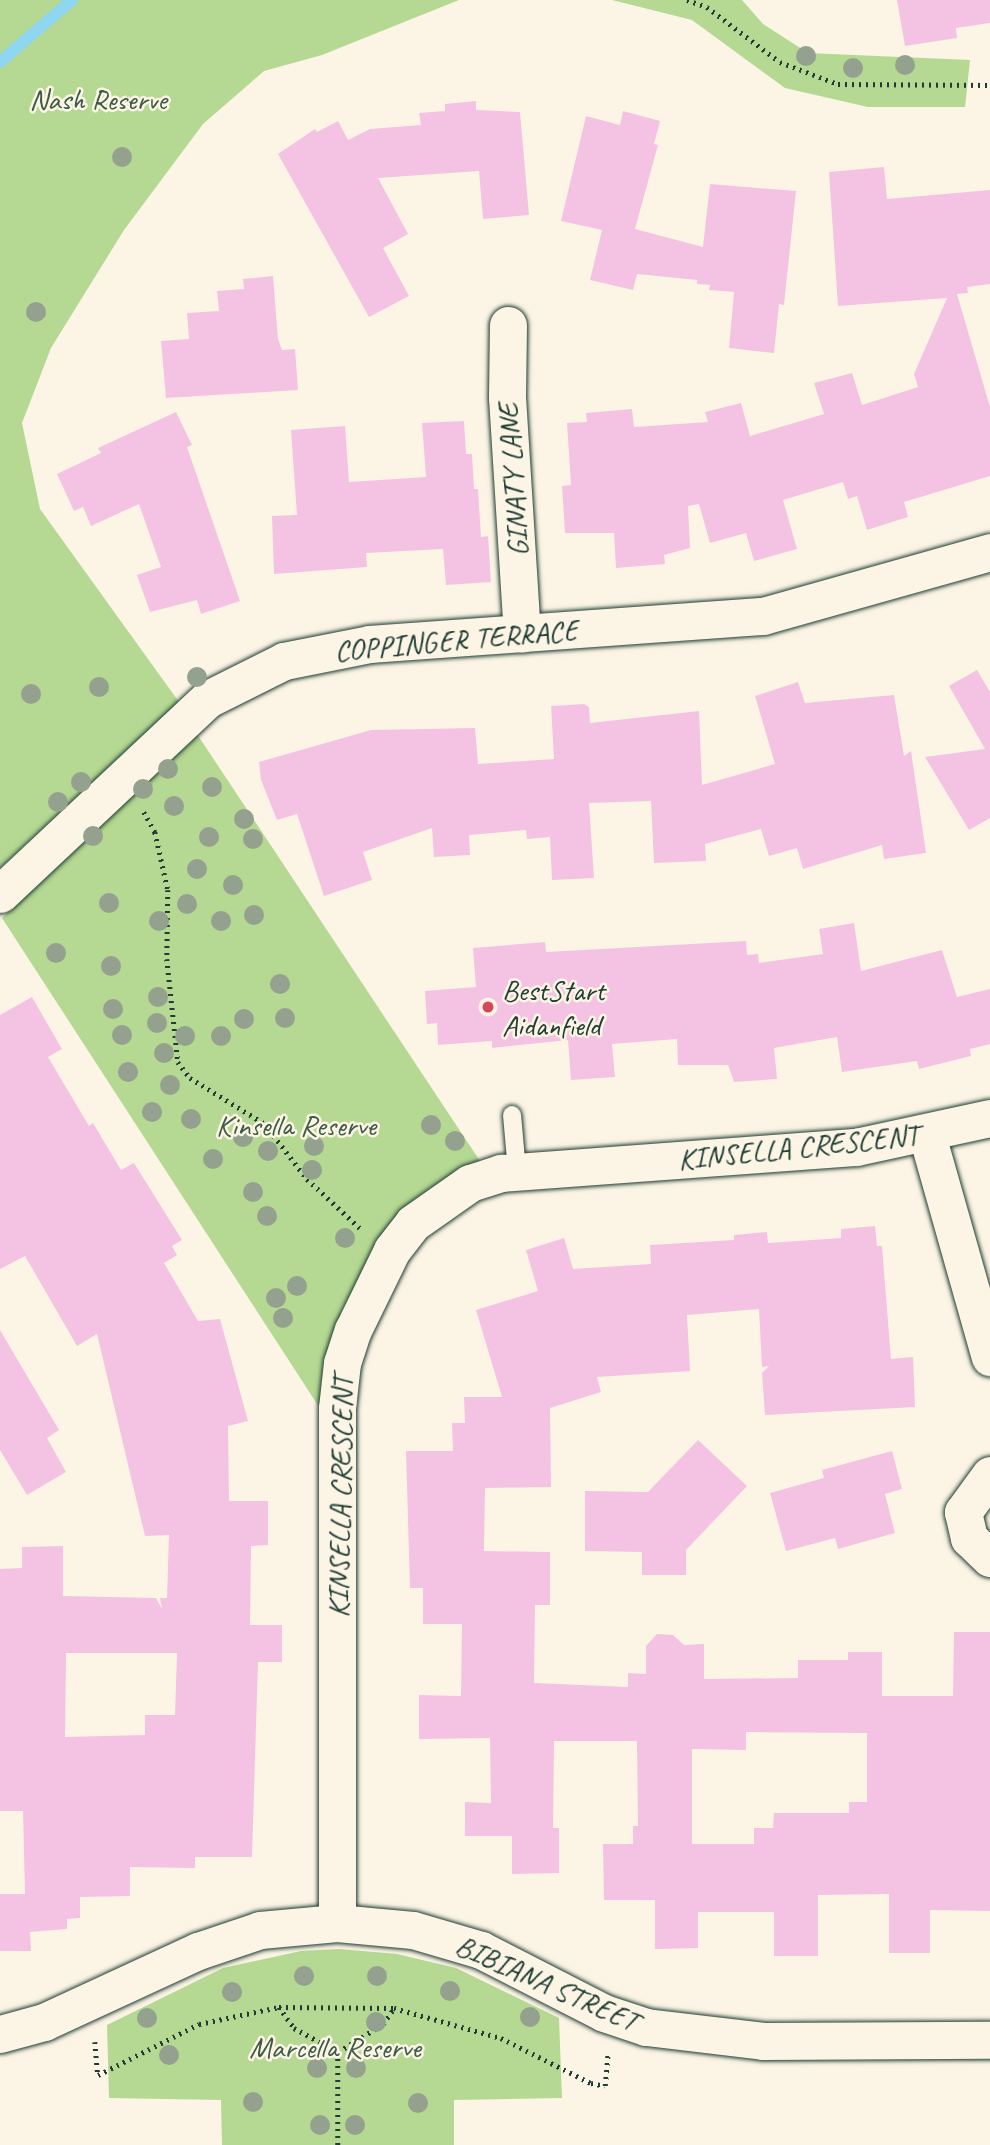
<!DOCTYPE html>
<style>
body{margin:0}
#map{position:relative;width:990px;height:2145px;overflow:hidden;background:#fcf5e5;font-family:Caveat,sans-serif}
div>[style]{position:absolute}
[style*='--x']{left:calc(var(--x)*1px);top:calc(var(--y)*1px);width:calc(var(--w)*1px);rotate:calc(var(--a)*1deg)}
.green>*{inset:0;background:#b5d893}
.stream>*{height:12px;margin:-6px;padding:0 6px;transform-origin:6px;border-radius:6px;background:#8fd7f0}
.building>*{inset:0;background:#f4c3e3}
.path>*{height:4.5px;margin-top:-2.25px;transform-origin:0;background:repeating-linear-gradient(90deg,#1f3d34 0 2px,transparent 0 7px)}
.roads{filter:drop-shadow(0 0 2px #1f3d34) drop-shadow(0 0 2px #1f3d34)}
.lane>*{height:18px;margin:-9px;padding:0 9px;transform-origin:9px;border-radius:9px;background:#fcf5e5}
.street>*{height:37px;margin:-18.5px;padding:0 18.5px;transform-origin:18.5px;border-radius:18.5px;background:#fcf5e5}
.trees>*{width:20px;height:20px;margin:-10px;border-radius:50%;background:#93a18e}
.dots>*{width:19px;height:19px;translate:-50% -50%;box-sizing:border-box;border:4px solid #fcf5e5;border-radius:50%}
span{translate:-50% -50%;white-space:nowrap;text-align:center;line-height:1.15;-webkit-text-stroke:5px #fcf5e5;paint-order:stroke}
.park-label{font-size:30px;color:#3d5c47}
.street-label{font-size:30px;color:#1f3d34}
.poi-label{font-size:30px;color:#1f3d34}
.left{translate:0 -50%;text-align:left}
</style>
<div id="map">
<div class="green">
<div style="clip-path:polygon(0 0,459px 0,322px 55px,264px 71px,203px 124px,124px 230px,51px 348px,22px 423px,40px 509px,179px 702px,0 868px)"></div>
<div style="clip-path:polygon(612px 0,742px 0,763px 24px,808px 53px,970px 60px,965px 107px,868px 107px,785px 88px,692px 20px)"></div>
<div style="clip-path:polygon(197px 734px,480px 1161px,429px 1189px,381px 1238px,341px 1312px,319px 1407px,2px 918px,75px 843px)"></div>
<div style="clip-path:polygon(339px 1949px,397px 1954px,456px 1968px,559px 2018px,562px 2098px,454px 2100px,454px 2145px,222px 2145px,221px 2100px,109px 2098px,107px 2025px,223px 1968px,301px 1951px)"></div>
</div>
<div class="stream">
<div style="--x:0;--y:62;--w:95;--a:-40.7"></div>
</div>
<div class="building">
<div style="clip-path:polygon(897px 0,990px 0,990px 23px,956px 28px,957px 38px,905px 46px)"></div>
<div style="clip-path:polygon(476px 101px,476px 110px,520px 112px,529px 215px,483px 219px,479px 171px,378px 178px,408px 234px,383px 248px,409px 296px,369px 317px,278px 154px,315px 129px,317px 132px,338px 121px,348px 140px,370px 129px,421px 125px,419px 113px,445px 111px,445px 104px)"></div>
<div style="clip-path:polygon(623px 111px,660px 121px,654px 144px,658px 145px,635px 229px,703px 247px,710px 184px,796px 191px,784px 305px,779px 304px,774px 353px,729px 348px,734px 292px,709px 290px,710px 285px,697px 284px,697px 280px,637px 274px,633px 290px,590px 280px,602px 230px,561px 221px,586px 116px,620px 125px)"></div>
<div style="clip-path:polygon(884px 167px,887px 199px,990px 190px,990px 284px,967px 287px,968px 293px,957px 294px,990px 407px,990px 476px,904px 502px,908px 517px,867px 530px,857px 496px,848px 499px,843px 482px,783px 500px,797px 549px,754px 561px,746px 533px,710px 543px,699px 504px,688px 506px,690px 548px,664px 555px,665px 564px,616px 568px,614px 533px,565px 533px,562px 486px,571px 485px,567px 423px,587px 422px,586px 413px,632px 409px,634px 427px,708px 422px,705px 412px,741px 403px,750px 436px,824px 414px,814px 383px,852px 373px,862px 405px,918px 387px,914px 374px,947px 298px,838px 306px,829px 172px)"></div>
<div style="clip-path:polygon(273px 276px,278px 339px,282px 350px,295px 349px,298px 390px,166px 398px,161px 341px,189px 339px,187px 313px,219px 311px,217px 291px,244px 289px,243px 279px)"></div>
<div style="clip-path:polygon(176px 412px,192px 445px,187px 447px,240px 601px,201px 614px,197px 600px,150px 612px,137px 575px,161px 567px,139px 504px,91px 526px,83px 507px,74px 511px,57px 474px,101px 453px,98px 448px)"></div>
<div style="clip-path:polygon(464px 421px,466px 454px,472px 454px,474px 489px,478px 489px,481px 537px,488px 536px,491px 582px,446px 585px,443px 549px,366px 553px,367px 567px,274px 574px,272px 516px,297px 515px,291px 430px,345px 426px,349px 482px,426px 477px,422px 423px)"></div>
<div style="clip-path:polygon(977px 670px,990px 692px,990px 818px,969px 830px,925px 757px,985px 749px,949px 686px)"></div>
<div style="clip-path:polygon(798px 682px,805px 703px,894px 695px,904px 756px,911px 751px,926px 853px,884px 859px,882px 845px,803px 869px,797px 848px,769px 856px,761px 829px,705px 844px,706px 861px,654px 863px,651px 801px,589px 803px,594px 878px,552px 880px,550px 837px,527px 839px,526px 830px,469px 835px,470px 855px,434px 857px,432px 828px,363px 852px,372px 880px,324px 896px,297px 814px,277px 820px,261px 780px,259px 762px,371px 730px,475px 728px,478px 764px,554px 759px,551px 706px,584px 704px,589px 707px,590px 723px,699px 711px,702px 785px,775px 764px,755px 696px)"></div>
<div style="clip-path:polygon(854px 923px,861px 971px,942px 950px,957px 997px,990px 989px,990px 1044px,970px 1049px,971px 1056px,919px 1069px,917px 1061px,842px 1072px,837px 1037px,774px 1048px,777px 1079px,734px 1082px,728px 1065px,678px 1065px,677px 1039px,612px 1044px,615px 1077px,571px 1080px,568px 1040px,492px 1048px,492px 1041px,438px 1045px,437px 1023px,427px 1024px,425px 991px,476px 987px,473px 948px,545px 942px,546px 952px,746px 941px,747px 955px,758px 954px,759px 963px,823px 954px,819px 929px)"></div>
<div style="clip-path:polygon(evenodd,32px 997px,62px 1049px,48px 1057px,89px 1126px,93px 1123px,121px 1170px,134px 1163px,182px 1240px,172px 1246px,177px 1255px,164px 1263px,198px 1321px,220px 1319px,248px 1421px,228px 1426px,229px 1501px,268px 1501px,268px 1545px,251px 1546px,250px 1625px,282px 1625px,282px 1662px,258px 1662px,252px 1857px,195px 1857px,195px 1868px,130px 1867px,130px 1896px,80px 1897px,80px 1918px,67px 1919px,67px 1929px,30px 1932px,31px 1951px,0 1951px,0 1894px,25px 1894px,23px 1811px,0 1811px,0 1569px,22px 1568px,22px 1547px,63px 1546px,63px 1596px,156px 1598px,162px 1609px,160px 1598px,167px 1598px,169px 1535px,145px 1536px,97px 1334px,77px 1346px,25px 1256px,0 1269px,0 1015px,32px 997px,66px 1653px,177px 1653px,175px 1715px,145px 1715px,145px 1735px,65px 1737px,66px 1653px)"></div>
<div style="clip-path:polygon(evenodd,875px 1226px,877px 1246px,882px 1246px,891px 1359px,913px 1357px,915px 1407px,765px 1415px,762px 1373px,769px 1366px,762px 1367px,759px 1309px,687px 1315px,690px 1371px,597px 1377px,601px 1392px,550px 1408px,551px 1487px,485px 1488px,484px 1551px,550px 1552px,550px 1605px,535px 1605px,534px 1683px,628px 1687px,628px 1673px,646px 1674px,646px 1646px,657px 1634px,673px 1635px,684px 1645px,704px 1644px,704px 1679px,798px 1678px,798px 1660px,848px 1660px,848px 1652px,882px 1652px,882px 1696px,953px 1696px,954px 1632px,990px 1632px,990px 1911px,930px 1910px,930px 1953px,889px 1953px,889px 1894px,818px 1895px,818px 1956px,774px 1956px,774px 1912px,698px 1912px,698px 1948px,655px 1949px,655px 1900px,604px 1900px,603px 1844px,633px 1844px,633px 1826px,638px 1826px,637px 1741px,554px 1741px,553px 1828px,559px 1828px,559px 1873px,512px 1874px,512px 1836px,465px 1836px,465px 1802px,491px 1803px,490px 1738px,419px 1739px,419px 1695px,461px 1696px,462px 1624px,423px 1624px,423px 1588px,410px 1588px,406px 1451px,453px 1451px,452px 1423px,465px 1423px,464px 1397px,502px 1397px,476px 1310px,538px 1291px,526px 1250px,564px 1238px,573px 1269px,651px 1264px,650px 1245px,734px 1240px,734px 1235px,767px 1232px,768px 1243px,841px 1238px,841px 1229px,875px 1226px,746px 1732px,867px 1733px,867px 1802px,849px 1802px,849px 1813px,774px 1813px,773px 1828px,754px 1828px,754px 1844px,692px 1844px,692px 1749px,746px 1750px,746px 1732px)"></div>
<div style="clip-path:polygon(0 1330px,59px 1430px,47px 1438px,66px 1472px,27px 1495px,0 1450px)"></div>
<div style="clip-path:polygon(698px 1440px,747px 1486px,686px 1550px,686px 1575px,642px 1575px,642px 1552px,585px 1551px,585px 1491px,648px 1492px)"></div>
<div style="clip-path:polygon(892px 1451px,902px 1489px,885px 1494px,895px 1533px,838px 1549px,835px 1538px,786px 1551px,770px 1493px,824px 1478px,822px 1470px)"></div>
</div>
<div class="path">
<div style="--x:687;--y:0;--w:21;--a:19"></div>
<div style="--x:707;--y:7;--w:91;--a:37"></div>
<div style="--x:780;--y:62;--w:62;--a:20.8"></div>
<div style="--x:838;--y:84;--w:152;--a:0.4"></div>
<div style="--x:144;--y:812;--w:23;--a:61"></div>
<div style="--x:155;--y:832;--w:59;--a:77.4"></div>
<div style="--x:168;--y:890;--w:69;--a:90.8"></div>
<div style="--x:167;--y:959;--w:104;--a:83.9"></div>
<div style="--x:178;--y:1062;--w:20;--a:53"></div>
<div style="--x:190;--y:1078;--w:88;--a:31.5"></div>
<div style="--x:265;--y:1124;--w:69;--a:52.6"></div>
<div style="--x:307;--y:1179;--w:72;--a:42.8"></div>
<div style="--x:279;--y:2007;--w:115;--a:0.5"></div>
<div style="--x:95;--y:2042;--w:33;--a:85"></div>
<div style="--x:98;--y:2075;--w:113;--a:-26.8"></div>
<div style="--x:199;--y:2024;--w:82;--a:-12"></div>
<div style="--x:279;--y:2007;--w:26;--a:54"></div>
<div style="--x:294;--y:2028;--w:50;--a:28.6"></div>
<div style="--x:338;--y:2052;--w:93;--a:90"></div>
<div style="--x:338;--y:2052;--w:53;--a:-31.9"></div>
<div style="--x:383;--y:2024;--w:19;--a:-55"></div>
<div style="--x:394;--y:2008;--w:111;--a:15.7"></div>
<div style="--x:501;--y:2038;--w:101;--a:26.6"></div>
<div style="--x:591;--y:2083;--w:14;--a:12"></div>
<div style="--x:605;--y:2086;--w:33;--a:-85"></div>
</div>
<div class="roads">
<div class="lane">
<div style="--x:512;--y:1115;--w:56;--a:84.9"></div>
</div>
<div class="street">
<div style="--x:508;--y:325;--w:72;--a:90.8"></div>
<div style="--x:507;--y:397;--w:237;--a:86.4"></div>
<div style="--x:0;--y:894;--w:285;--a:-43.2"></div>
<div style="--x:208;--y:699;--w:85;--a:-26.6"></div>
<div style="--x:284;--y:661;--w:88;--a:-11.2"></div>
<div style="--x:370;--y:644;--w:394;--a:-4.1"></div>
<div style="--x:763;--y:616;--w:236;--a:-15.7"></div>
<div style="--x:927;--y:1135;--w:231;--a:74.2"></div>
<div style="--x:990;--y:1475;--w:46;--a:126.1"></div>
<div style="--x:963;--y:1512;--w:27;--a:77"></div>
<div style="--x:969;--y:1538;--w:29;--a:44"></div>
<div style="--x:337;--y:1923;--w:515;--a:-90"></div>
<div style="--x:337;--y:1408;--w:45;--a:-83.7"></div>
<div style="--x:342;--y:1363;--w:35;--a:-72"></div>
<div style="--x:353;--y:1330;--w:89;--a:-64"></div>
<div style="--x:392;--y:1250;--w:34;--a:-52"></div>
<div style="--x:413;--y:1223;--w:70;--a:-35.1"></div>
<div style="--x:470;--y:1183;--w:33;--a:-18"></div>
<div style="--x:501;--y:1173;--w:356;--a:-4.2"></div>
<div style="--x:856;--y:1147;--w:137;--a:-12.2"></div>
<div style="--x:0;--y:2034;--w:46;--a:-15.3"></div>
<div style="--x:44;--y:2022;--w:170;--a:-24.8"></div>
<div style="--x:198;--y:1951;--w:65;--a:-18.7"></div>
<div style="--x:260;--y:1930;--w:77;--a:-5.2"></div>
<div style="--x:337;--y:1923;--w:76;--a:5.3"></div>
<div style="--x:413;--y:1930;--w:71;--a:16.4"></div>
<div style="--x:481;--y:1950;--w:138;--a:27.1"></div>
<div style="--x:604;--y:2013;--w:44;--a:18.4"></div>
<div style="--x:646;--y:2027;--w:118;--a:6.8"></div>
<div style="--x:763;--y:2041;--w:227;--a:-0.3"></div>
</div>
</div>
<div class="trees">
<div style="left:806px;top:56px"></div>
<div style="left:905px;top:65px"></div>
<div style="left:853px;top:68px"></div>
<div style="left:122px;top:157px"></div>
<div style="left:36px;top:312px"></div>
<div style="left:197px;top:677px"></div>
<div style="left:99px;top:687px"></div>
<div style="left:31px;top:694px"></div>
<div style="left:168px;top:769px"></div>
<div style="left:81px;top:782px"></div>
<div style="left:212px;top:787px"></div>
<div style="left:143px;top:789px"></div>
<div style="left:58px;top:802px"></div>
<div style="left:174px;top:806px"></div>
<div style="left:244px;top:819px"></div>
<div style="left:93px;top:836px"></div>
<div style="left:209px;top:837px"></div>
<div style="left:253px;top:839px"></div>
<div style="left:197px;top:869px"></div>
<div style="left:233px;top:885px"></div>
<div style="left:109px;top:903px"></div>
<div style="left:187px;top:904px"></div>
<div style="left:254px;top:915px"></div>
<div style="left:159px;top:921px"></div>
<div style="left:221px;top:921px"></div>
<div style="left:56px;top:953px"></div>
<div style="left:111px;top:966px"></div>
<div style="left:280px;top:984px"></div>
<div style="left:158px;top:997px"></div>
<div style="left:113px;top:1009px"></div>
<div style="left:285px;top:1018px"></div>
<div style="left:244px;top:1019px"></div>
<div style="left:157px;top:1023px"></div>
<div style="left:122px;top:1035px"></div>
<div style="left:185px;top:1036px"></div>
<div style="left:221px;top:1036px"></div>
<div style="left:164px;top:1053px"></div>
<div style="left:128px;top:1072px"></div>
<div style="left:170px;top:1085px"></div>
<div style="left:152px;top:1112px"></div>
<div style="left:191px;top:1119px"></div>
<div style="left:431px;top:1125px"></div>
<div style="left:243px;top:1137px"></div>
<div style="left:455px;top:1141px"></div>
<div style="left:314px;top:1146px"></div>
<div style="left:268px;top:1151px"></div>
<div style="left:213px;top:1159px"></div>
<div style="left:312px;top:1170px"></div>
<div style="left:253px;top:1192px"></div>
<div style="left:267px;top:1216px"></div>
<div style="left:345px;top:1238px"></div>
<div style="left:297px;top:1286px"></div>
<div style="left:276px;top:1298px"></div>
<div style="left:283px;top:1318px"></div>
<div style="left:304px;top:1976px"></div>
<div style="left:377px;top:1976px"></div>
<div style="left:450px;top:1991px"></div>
<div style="left:232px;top:1992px"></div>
<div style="left:530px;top:2017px"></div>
<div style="left:147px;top:2018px"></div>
<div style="left:376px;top:2022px"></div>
<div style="left:169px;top:2055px"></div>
<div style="left:317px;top:2068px"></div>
<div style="left:356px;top:2068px"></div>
<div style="left:253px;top:2102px"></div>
<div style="left:418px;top:2103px"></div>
<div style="left:320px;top:2125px"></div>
<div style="left:355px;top:2125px"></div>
</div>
<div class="dots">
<div style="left:488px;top:1007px;background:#d1495b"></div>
</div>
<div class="park-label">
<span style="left:98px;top:99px">Nash Reserve</span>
<span style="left:296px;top:1125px">Kinsella Reserve</span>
<span style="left:335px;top:2047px">Marcella Reserve</span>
</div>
<div class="street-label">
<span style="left:513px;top:480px;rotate:-94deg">GINATY LANE</span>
<span style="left:456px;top:640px;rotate:-5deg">COPPINGER TERRACE</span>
<span style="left:798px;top:1147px;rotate:-6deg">KINSELLA CRESCENT</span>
<span style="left:340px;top:1497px;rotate:-89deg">KINSELLA CRESCENT</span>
<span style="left:547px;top:1983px;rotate:24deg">BIBIANA STREET</span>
</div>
<div class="poi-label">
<span class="left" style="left:502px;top:1007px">BestStart<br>Aidanfield</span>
</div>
</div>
